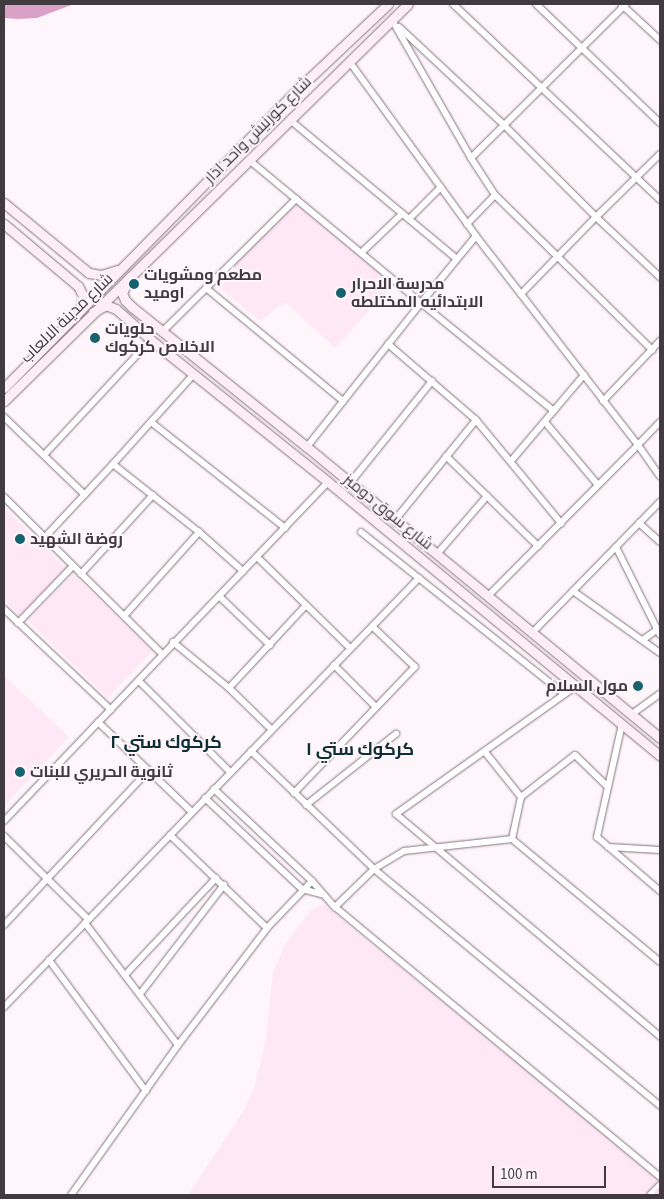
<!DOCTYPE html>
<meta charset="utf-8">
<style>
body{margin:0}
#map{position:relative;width:664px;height:1199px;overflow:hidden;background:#fef6fa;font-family:"Source Sans 3",Cairo,sans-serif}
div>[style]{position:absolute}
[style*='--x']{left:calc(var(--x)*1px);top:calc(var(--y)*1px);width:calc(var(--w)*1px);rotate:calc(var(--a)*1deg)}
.built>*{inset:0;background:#fee8f6;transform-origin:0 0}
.water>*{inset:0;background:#d8a1c5}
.roads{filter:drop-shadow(0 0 1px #84737d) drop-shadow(0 0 1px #84737d)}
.minor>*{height:6px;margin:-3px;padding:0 3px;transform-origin:3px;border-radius:3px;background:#fff}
.secondary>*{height:9px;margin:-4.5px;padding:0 4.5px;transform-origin:4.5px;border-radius:4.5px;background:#fdedf7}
.primary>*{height:10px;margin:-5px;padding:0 5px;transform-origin:5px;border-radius:5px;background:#fadcef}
.dots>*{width:14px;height:14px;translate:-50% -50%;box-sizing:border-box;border:2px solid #fef6fa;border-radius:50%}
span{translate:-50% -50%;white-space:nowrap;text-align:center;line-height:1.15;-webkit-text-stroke:4px #fef6fa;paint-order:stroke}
.street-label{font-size:16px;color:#413a3e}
.poi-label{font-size:16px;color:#413a3e;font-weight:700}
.left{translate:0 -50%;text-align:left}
.right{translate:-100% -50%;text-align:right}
.neighbourhood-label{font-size:18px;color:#0d2f35;font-weight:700}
.frame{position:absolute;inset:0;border:5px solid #413a3e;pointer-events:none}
.scale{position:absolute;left:492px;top:1166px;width:114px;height:22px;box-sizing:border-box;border:2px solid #413a3e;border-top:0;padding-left:6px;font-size:15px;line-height:18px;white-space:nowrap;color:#413a3e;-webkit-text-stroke:4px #fef6fa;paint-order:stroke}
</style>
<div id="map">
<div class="built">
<div style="clip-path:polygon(296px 202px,394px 283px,335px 348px,285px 302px,260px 321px,216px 285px)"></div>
<div style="clip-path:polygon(5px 509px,67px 569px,20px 616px,4px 600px)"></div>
<div style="left:73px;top:574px;width:111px;height:65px;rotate:44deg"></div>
<div style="clip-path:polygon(4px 676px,69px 737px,4px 806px)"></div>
<div style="clip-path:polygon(323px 904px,660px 1179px,660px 1183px,647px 1195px,188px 1195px,244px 1110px,254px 1088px,266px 1040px,273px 972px,285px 945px,310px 911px)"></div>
</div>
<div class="water">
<div style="clip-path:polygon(4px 4px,74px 4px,37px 18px,18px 19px,4px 18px)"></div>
</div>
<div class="roads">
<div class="minor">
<div style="--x:453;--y:4;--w:285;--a:43.4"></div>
<div style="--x:536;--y:4;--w:172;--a:43.8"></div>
<div style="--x:622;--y:5;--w:52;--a:42.6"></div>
<div style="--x:392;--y:20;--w:159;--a:60.2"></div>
<div style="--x:471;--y:158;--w:44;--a:57"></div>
<div style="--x:495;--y:195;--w:221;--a:44.6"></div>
<div style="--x:399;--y:27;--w:144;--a:43"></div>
<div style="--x:504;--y:125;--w:130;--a:45"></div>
<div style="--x:596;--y:217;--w:90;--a:-44.5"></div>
<div style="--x:349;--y:61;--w:216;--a:54"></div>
<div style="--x:290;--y:120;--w:217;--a:39.8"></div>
<div style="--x:471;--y:158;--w:218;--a:-44.8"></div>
<div style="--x:249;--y:160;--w:224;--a:39.7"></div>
<div style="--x:421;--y:303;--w:184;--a:128.4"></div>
<div style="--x:409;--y:219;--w:45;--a:-45"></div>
<div style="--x:467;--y:224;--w:40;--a:-46"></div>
<div style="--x:361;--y:253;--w:57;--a:-43.6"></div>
<div style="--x:206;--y:288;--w:178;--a:39.5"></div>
<div style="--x:521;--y:294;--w:107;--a:-45.8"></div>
<div style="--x:596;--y:217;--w:88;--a:43.2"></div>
<div style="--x:162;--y:332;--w:189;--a:-44.8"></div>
<div style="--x:388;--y:344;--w:116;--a:40.8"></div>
<div style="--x:476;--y:420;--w:134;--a:50.5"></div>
<div style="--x:603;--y:401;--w:83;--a:-46.5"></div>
<div style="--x:4;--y:417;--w:112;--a:43.9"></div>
<div style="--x:151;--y:422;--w:171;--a:38.3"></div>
<div style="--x:545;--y:422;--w:82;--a:49.9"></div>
<div style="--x:660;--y:422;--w:32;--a:134"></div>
<div style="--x:638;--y:445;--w:38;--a:55"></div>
<div style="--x:44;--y:455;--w:157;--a:-47.1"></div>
<div style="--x:446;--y:456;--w:129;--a:44.4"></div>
<div style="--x:511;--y:461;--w:113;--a:-49.7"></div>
<div style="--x:350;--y:483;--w:131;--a:-51.2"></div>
<div style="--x:4;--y:497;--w:223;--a:44.8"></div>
<div style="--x:395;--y:520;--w:129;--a:-51"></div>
<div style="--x:639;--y:523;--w:28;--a:42"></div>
<div style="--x:199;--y:532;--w:59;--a:41.6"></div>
<div style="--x:243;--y:571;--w:123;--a:-46.3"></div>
<div style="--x:361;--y:532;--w:260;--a:38.6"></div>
<div style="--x:45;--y:537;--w:100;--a:-47"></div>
<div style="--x:616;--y:547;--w:98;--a:63.4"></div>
<div style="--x:437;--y:554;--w:77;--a:-49.2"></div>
<div style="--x:257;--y:557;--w:130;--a:44.4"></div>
<div style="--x:81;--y:574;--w:107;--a:-47.7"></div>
<div style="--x:573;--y:591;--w:107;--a:35.5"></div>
<div style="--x:219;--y:596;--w:71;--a:43.9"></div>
<div style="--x:488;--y:596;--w:213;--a:-45.2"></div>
<div style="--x:638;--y:445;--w:264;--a:-127.8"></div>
<div style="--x:476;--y:236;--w:87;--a:129.4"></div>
<div style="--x:421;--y:303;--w:171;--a:39.1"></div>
<div style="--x:4;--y:609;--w:147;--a:43.3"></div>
<div style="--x:124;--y:616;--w:113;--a:-48.2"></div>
<div style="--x:199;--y:532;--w:110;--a:-141.7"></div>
<div style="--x:113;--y:464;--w:121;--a:-48"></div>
<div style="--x:18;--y:623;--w:79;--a:-46"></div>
<div style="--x:532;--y:633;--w:183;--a:-45.7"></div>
<div style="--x:644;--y:639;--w:19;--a:-36"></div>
<div style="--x:173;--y:642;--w:72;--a:39.4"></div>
<div style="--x:229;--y:688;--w:60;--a:44.3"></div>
<div style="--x:334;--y:665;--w:58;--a:45"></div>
<div style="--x:139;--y:681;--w:129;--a:45"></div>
<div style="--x:576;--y:686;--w:221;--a:144.6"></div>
<div style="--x:396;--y:814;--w:345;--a:40.1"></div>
<div style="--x:229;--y:688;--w:113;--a:-47.1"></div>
<div style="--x:632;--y:714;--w:34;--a:-36"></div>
<div style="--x:98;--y:722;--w:130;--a:43.8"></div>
<div style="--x:622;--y:724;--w:116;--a:102.5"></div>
<div style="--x:597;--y:837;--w:83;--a:40.6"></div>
<div style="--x:251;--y:751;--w:170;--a:43.8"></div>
<div style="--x:374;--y:869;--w:371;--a:39.6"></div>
<div style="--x:485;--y:752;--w:58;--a:51.3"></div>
<div style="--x:214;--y:789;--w:134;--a:43.2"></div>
<div style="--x:312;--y:881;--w:35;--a:49"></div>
<div style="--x:335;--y:907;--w:423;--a:39.7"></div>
<div style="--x:294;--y:793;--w:175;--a:-46.2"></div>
<div style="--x:415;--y:667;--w:59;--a:-136.4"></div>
<div style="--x:205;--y:798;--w:133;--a:43.2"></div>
<div style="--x:302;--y:889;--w:20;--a:15"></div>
<div style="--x:306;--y:805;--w:115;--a:-38.3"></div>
<div style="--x:4;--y:821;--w:346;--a:-46.3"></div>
<div style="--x:170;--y:835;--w:134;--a:43.8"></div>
<div style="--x:4;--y:836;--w:118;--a:44.7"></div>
<div style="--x:512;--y:839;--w:43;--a:-77.9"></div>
<div style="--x:521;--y:797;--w:68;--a:-37.9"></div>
<div style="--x:575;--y:755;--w:46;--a:44.1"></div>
<div style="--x:608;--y:847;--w:52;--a:3.3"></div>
<div style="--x:335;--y:907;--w:54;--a:-44.3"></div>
<div style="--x:374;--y:869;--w:35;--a:-31"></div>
<div style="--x:404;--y:851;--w:109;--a:-6.3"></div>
<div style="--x:512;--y:839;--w:192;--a:39.7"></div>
<div style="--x:85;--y:923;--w:153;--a:52.7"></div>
<div style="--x:4;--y:925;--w:212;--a:-46.9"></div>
<div style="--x:49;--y:960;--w:163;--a:53.5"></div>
<div style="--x:125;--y:975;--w:133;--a:-46.8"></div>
<div style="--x:140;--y:994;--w:138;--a:-52.4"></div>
<div style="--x:4;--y:1007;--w:597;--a:-45.95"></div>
<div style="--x:71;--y:1195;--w:184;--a:-54.5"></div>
<div style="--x:178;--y:1045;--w:147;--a:-52.7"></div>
<div style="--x:267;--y:928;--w:65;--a:-46.2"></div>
<div style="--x:650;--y:1195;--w:14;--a:-45"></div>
</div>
<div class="secondary">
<div style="--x:4;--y:203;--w:110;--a:39.5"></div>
<div style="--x:89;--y:273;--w:12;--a:9"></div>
<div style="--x:101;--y:275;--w:17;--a:-17"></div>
<div style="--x:4;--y:224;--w:97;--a:40"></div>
<div style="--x:78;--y:286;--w:11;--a:63"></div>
<div style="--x:83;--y:296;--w:11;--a:100"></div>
<div style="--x:130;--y:277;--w:18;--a:117"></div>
<div style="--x:122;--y:293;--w:8;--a:67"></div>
<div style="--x:125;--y:300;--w:10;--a:45"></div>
<div style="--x:132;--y:307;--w:224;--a:38.7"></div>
<div style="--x:307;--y:447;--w:457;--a:39.5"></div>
<div style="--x:93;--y:312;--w:15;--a:-28"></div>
<div style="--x:106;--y:305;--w:11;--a:22"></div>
<div style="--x:116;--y:309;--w:47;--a:41.5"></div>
<div style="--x:151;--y:340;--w:227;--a:38.7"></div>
<div style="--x:328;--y:482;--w:430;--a:39.5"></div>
<div style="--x:4;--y:388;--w:422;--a:-45.5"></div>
<div style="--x:300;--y:87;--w:121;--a:-43.3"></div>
<div style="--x:4;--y:401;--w:566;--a:-44.5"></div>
</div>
<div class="primary">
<div style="--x:659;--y:1195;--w:3;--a:-72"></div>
</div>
</div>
<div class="dots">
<div style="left:134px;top:284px;background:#16626d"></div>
<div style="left:341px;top:293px;background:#16626d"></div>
<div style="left:95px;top:338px;background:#16626d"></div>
<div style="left:20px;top:539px;background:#16626d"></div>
<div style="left:638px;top:686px;background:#16626d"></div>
<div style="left:20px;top:772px;background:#16626d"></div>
</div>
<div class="street-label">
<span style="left:258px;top:130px;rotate:-45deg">شارع كورنيش واحد اذار</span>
<span style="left:67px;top:318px;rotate:-44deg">شارع مدينة الالعاب</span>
<span style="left:388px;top:512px;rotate:39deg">شارع سوق دوميز</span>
</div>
<div class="poi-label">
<span class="left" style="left:144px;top:284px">مطعم ومشويات<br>اوميد</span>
<span class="left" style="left:351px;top:293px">مدرسة الاحرار<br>الابتدائيه المختلطه</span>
<span class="left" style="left:105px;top:338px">حلويات<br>الاخلاص كركوك</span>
<span class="left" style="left:30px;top:539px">روضة الشهيد</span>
<span class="right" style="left:628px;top:686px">مول السلام</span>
<span class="left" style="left:30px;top:772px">ثانوية الحريري للبنات</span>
</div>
<div class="neighbourhood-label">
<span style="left:166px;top:743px">كركوك ستي ٢</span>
<span style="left:360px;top:750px">كركوك ستي ١</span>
</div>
<div class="frame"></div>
<div class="scale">100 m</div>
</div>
